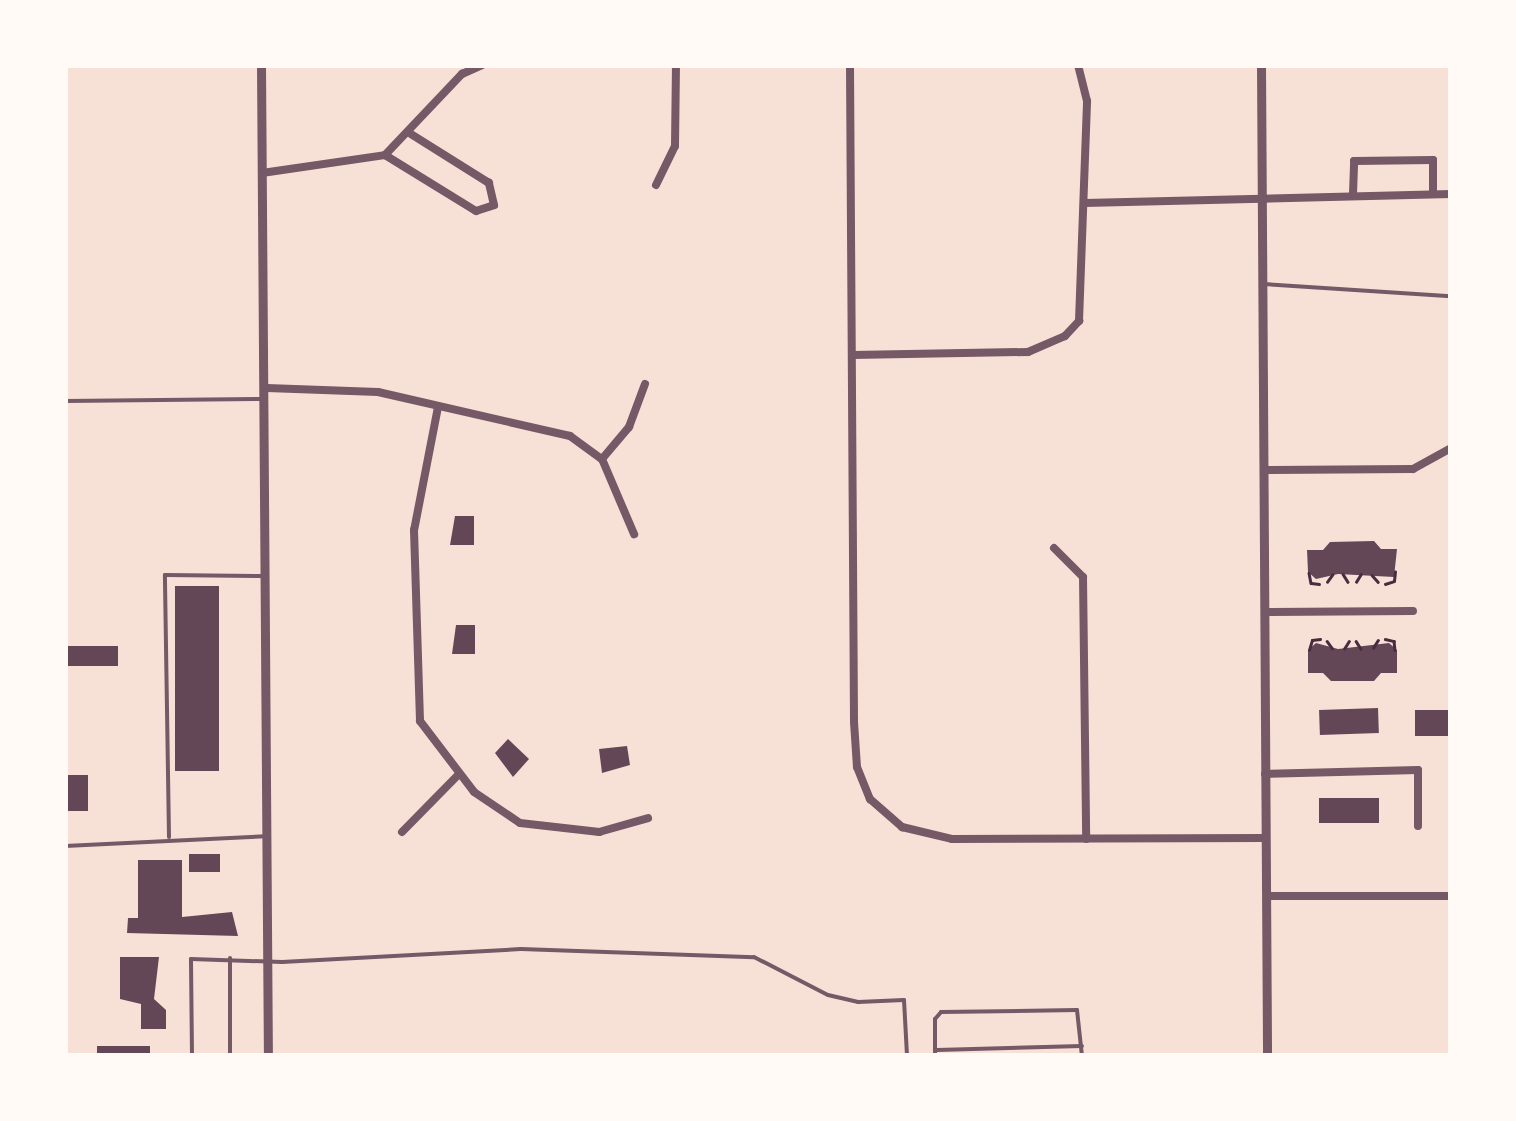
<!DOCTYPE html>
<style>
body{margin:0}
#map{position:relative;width:1516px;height:1121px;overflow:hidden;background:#f7e1d7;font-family:Overpass,sans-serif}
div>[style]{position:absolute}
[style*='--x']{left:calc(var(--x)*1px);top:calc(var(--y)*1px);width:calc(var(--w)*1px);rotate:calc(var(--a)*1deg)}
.building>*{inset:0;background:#644757;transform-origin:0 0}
.path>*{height:2.5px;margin:-1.25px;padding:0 1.25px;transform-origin:1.25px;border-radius:1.25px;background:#4a2c40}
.service>*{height:4px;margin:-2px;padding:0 2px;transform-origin:2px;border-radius:2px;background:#755966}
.minor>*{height:8px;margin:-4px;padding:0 4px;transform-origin:4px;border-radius:4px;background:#755966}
.tertiary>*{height:9px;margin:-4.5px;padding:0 4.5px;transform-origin:4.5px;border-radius:4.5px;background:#755966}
span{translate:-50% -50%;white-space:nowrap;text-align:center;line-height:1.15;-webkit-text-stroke:10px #fffaf5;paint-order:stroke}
.frame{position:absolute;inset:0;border:68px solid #fffaf5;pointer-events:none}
</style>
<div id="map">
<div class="building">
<div style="clip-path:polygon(455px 516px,474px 516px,474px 545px,450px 545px)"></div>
<div style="clip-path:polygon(1374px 541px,1381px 549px,1397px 549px,1394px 577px,1338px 574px,1316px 579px,1308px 572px,1307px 550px,1323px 550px,1330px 542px)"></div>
<div style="left:175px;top:586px;width:44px;height:185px"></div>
<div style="clip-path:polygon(456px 625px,475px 625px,475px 654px,452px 654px)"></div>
<div style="clip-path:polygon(1316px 643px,1338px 649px,1389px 643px,1397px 650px,1397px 673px,1381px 673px,1374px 681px,1331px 681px,1323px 673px,1308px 673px,1308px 650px)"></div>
<div style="left:118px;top:646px;width:20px;height:53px;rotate:90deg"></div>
<div style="left:1378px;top:708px;width:25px;height:59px;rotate:88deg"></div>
<div style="left:1415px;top:710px;width:36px;height:26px"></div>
<div style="clip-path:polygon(508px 739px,529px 759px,513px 777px,495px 753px)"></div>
<div style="clip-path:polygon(627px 746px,630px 765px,602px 773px,599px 749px)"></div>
<div style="left:65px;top:775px;width:23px;height:36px"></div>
<div style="left:1379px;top:798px;width:25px;height:60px;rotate:90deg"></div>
<div style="left:189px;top:854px;width:31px;height:18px"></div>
<div style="clip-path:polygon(138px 860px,182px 860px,182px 917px,232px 912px,238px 936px,127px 933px,128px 918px,138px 918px)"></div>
<div style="clip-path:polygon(120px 957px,159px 957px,154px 999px,166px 1010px,166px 1029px,141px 1029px,141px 1004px,120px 999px)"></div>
<div style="left:150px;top:1046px;width:10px;height:53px;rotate:90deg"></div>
</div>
<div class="path">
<div style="--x:1309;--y:573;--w:10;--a:79"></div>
<div style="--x:1311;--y:583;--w:8;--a:7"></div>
<div style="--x:1343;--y:574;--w:9;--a:58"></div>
<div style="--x:1372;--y:575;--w:9;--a:49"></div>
<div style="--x:1327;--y:582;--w:9;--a:-54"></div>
<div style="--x:1356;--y:582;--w:9;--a:-58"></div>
<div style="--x:1385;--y:584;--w:9;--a:-18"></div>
<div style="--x:1394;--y:581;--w:9;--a:-84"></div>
<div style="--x:1385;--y:639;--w:9;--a:13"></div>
<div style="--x:1394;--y:641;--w:9;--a:84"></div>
<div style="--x:1327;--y:641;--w:9;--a:54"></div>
<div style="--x:1356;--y:641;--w:9;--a:58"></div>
<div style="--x:1373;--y:648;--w:9;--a:-58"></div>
<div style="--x:1344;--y:649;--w:9;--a:-58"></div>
<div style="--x:1309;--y:650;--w:10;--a:-73"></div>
<div style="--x:1312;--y:640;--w:8;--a:-7"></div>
</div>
<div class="service">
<div style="--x:1263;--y:284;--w:188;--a:3.7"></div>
<div style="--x:65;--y:401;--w:197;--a:-0.6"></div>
<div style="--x:169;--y:837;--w:262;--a:-90.9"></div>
<div style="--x:165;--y:575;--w:98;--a:0.6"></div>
<div style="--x:65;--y:846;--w:201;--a:-2.8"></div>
<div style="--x:937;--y:1050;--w:145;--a:-1.6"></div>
<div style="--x:192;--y:1056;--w:97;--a:-90.6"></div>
<div style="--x:191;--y:959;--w:91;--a:1.9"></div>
<div style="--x:282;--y:962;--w:239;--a:-3.1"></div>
<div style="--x:521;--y:949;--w:233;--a:2"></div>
<div style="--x:754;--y:957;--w:83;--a:27.2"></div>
<div style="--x:828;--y:995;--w:31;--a:13"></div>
<div style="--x:858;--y:1002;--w:46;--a:-2.5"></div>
<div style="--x:904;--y:1000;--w:56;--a:86.9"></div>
<div style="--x:230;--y:1056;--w:98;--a:-90"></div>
<div style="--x:935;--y:1056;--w:37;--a:-90"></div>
<div style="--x:935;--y:1019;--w:9;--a:-49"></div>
<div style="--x:941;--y:1012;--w:136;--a:-0.8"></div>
<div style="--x:1077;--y:1010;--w:46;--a:83.8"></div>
</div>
<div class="minor">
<div style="--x:850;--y:65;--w:657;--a:89.65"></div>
<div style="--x:854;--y:722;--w:45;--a:86.2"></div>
<div style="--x:857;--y:767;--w:35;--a:68"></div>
<div style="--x:870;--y:799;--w:43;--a:41.2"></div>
<div style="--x:902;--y:827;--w:51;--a:13.5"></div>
<div style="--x:952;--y:839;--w:314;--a:-0.2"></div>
<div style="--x:385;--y:155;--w:107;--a:31.6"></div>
<div style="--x:476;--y:211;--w:19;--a:-18"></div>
<div style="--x:494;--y:205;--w:23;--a:-103"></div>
<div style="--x:489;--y:183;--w:92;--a:-147.9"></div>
<div style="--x:262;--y:173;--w:124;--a:-8.3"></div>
<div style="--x:385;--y:155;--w:112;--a:-46.5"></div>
<div style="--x:462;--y:74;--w:22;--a:-24"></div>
<div style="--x:656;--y:185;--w:43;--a:-64"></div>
<div style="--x:675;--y:146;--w:81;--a:-89.3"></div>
<div style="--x:1353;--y:194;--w:33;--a:-88"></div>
<div style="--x:1354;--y:161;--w:79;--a:-0.7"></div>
<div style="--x:1433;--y:160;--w:34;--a:90"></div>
<div style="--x:1085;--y:203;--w:366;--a:-1.4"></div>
<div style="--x:852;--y:355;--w:176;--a:-1"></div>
<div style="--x:1028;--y:352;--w:40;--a:-23.4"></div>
<div style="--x:1065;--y:336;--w:21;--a:-47"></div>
<div style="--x:1079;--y:321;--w:220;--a:-87.9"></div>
<div style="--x:1087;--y:101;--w:37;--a:-104"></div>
<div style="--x:267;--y:388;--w:111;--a:2.1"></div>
<div style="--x:378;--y:392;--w:197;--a:12.9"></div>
<div style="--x:570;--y:436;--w:39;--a:36"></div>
<div style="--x:602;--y:459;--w:82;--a:66.9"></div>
<div style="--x:438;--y:407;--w:125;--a:101"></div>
<div style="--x:414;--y:530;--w:191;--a:88.2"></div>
<div style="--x:420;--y:721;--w:89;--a:52.7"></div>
<div style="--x:474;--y:792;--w:55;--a:34"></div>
<div style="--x:520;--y:823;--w:80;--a:6.5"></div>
<div style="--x:599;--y:832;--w:51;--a:-15.9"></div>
<div style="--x:602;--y:459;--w:42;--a:-49.8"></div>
<div style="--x:629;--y:427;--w:46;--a:-69.6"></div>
<div style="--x:1264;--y:470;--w:149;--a:-0.4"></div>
<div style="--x:1413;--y:469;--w:43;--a:-28.9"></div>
<div style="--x:1054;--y:548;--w:41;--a:45"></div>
<div style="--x:1083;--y:577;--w:262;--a:89.3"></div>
<div style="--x:1265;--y:612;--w:148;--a:-0.4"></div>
<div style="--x:1265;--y:774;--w:153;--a:-1.5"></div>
<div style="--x:1418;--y:770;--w:56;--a:90"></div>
<div style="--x:402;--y:832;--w:81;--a:-45.5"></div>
<div style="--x:1267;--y:896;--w:184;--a:0"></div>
</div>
<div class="tertiary">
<div style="--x:261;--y:65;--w:991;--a:89.6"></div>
<div style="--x:1261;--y:65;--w:991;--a:89.65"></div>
</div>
<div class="frame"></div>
</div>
